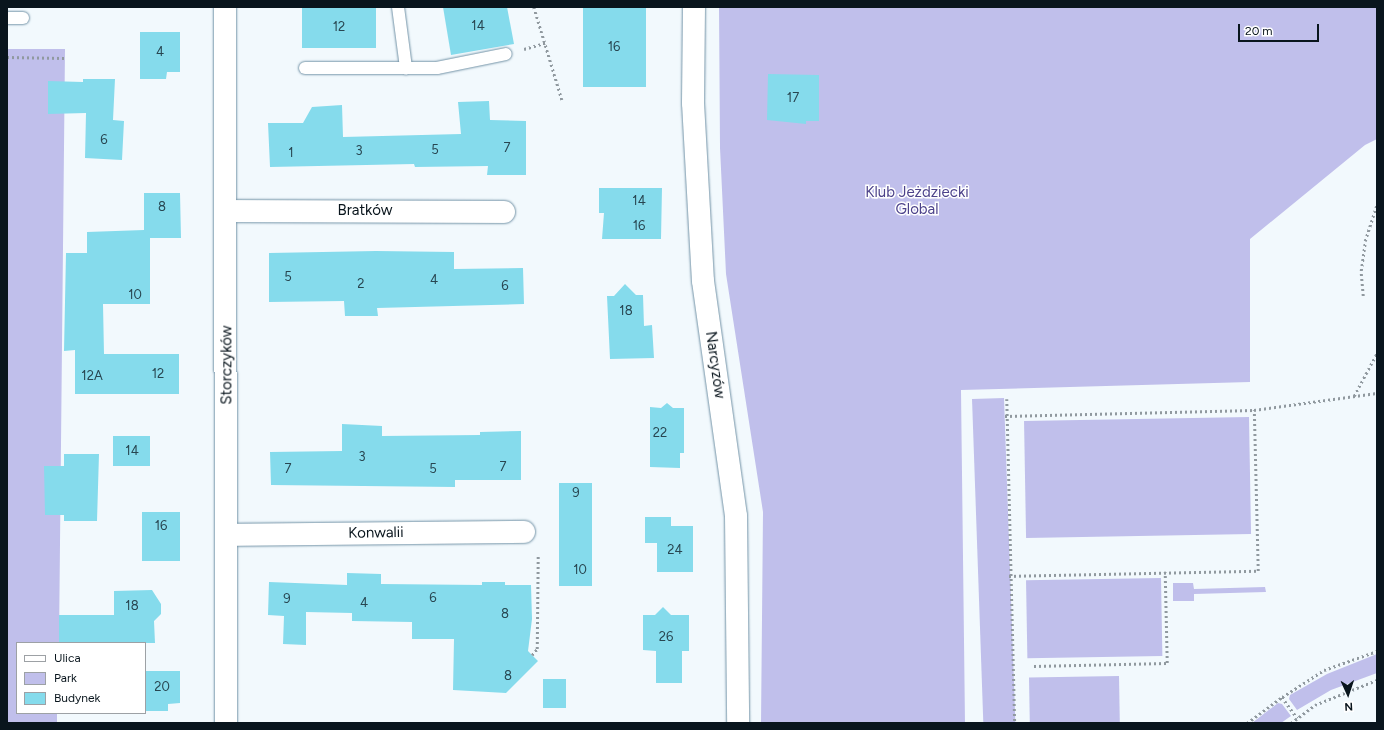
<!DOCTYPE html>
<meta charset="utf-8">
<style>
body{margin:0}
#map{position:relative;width:1384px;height:730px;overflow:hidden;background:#f2f9fd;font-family:Figtree,sans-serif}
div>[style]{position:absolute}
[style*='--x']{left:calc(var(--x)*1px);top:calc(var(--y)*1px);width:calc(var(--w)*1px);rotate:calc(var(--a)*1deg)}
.green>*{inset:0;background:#c0bfeb;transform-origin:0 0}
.building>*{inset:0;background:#85dbec;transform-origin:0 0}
.path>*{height:2.5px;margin-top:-1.25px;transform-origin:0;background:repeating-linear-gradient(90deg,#90999f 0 2px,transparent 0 5px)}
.roads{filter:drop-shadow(0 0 1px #7393a7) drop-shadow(0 0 1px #7393a7)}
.lane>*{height:12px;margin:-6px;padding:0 6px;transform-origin:6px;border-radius:6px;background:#fff}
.street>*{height:22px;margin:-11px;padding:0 11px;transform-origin:11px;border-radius:11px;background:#fff}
span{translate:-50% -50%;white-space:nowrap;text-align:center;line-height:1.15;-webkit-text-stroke:3px #fff;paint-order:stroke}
.number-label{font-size:13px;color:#284651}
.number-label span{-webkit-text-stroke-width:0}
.park-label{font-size:15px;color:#4c428a}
.street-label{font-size:15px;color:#09151d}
.frame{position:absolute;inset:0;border:8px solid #09151d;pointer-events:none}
.legend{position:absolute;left:16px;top:642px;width:130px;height:72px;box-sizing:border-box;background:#fff;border:1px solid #9da1a5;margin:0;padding:5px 7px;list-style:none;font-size:12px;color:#09151d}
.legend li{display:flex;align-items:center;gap:8px;height:20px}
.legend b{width:20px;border:1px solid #9da1a5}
.north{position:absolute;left:1328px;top:674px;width:40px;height:40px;-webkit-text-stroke:3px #fff;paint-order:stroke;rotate:177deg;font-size:11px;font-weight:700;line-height:16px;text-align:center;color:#09151d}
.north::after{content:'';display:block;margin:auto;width:14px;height:18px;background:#09151d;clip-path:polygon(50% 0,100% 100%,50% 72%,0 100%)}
.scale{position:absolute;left:1238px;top:24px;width:81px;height:18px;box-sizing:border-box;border:2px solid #09151d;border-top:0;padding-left:5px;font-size:12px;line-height:14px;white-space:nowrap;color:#09151d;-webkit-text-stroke:3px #fff;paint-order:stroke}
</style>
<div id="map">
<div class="green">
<div style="clip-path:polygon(719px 7px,1377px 7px,1377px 139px,1365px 145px,1250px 239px,1250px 382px,961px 390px,965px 723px,761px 723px,763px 512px,726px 274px,720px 148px)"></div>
<div style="clip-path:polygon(7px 49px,65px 49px,59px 643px,17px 643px,17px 713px,57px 713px,57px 723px,7px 723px)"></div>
<div style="left:1004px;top:398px;width:325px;height:32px;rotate:88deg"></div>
<div style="left:1249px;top:417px;width:117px;height:225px;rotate:89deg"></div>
<div style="left:1161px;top:578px;width:78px;height:135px;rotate:89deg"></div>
<div style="clip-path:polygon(1173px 583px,1193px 583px,1194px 589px,1265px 587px,1266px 592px,1194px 594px,1194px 601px,1173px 601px)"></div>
<div style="clip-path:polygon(1377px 654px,1377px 673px,1331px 690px,1297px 710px,1289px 699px,1290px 695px,1327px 674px)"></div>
<div style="left:1119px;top:676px;width:47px;height:90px;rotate:89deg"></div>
<div style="clip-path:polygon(1278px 703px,1282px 704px,1291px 716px,1281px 723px,1252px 723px)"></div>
</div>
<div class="building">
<div style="left:302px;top:7px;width:74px;height:41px"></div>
<div style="clip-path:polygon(443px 7px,507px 7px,514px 44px,451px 55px)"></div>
<div style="left:583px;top:7px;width:63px;height:80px"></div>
<div style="clip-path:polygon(140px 32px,180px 32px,180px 72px,167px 72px,166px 79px,140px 79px)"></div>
<div style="clip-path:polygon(768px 74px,819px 75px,819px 121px,806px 121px,806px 124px,767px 120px)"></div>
<div style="clip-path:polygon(83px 79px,115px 79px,113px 120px,124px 121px,122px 160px,85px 158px,86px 113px,48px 114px,48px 81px,83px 82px)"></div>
<div style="clip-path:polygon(489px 101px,490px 120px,526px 121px,526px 175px,487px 175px,488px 166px,415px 167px,414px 164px,270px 167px,268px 123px,303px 123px,312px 107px,342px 105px,343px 137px,461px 134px,458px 102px)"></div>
<div style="clip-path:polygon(599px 188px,662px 188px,661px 239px,602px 239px,604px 213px,599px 213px)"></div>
<div style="clip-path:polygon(144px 193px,180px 193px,181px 238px,150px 238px,150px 304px,103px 304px,104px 354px,179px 354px,179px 394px,75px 394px,75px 350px,64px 351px,66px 253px,87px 253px,87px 232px,144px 230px)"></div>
<div style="clip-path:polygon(376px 251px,454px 252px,454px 269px,523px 268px,524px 304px,377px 308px,378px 316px,345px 316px,344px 301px,269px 302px,269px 253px)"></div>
<div style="clip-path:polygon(625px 284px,636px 295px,643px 295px,644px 326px,652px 325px,654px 358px,610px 359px,607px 296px,614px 296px)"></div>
<div style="clip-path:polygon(667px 403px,673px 408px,684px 408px,684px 453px,680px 453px,680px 468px,650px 467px,650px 407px,661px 408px)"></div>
<div style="clip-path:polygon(342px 424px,382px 426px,382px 436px,480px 435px,480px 432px,521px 431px,521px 480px,455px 480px,455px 487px,271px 485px,270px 452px,342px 451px)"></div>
<div style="left:113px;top:436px;width:37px;height:30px"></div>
<div style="clip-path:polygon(64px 454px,99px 454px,97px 521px,64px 521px,64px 515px,45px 515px,44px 466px,64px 466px)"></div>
<div style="left:559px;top:483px;width:33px;height:103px"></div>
<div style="left:142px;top:512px;width:38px;height:49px"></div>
<div style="clip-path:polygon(645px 517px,671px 517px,671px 526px,693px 526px,693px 572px,657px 572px,657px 543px,645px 543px)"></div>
<div style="clip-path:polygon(347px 573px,381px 574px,381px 584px,482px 585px,482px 582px,505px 582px,505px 585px,531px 585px,532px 619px,528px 651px,538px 661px,506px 693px,453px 690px,454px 639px,412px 639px,412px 622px,352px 621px,352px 613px,306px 612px,306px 645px,283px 644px,284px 616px,268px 615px,269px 582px,347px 585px)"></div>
<div style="clip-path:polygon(152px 590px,161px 604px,161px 614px,154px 621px,155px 643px,59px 643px,59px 615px,114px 615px,114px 591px)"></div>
<div style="clip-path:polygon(663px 607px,671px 615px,689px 615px,689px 651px,682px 651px,682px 683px,656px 683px,656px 651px,643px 650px,643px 615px,655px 615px)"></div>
<div style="clip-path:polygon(145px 671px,180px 671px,180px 703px,168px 704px,168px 711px,145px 711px)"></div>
<div style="left:543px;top:679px;width:23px;height:29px"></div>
</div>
<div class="path">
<div style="--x:534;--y:7;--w:97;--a:73.2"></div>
<div style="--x:524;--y:49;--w:22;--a:-16"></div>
<div style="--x:7;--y:57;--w:57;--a:1"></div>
<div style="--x:1363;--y:296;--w:25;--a:-95"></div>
<div style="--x:1361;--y:271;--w:30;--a:-82"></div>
<div style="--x:1365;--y:241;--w:40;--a:-72"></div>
<div style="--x:1354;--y:396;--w:49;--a:-61.9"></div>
<div style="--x:1007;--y:399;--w:324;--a:88.6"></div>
<div style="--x:1005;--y:416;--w:249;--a:-1.4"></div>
<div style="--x:1009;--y:576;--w:249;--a:-1.2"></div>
<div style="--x:1258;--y:571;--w:161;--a:-91.4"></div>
<div style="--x:1254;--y:410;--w:124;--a:-7.9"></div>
<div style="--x:532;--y:655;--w:8;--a:-50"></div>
<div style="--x:537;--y:649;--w:93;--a:-89.4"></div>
<div style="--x:1034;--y:666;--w:133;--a:-1.3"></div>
<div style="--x:1167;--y:663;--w:91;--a:-91.3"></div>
<div style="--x:1282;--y:697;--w:26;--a:54"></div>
<div style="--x:1247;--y:723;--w:44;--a:-36.6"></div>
<div style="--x:1282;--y:697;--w:50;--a:-32.7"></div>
<div style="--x:1324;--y:670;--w:56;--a:-19.7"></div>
<div style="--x:1291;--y:723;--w:30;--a:-37"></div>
<div style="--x:1315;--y:705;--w:67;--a:-22"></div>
</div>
<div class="roads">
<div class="lane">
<div style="--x:398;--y:7;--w:62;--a:82.5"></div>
<div style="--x:406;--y:68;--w:31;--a:0"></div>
<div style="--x:437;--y:68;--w:70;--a:-11.5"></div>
<div style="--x:7;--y:18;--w:16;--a:0"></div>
<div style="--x:305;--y:68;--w:101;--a:0"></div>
</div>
<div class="street">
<div style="--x:225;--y:7;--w:716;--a:89.92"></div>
<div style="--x:694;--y:7;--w:96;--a:90.6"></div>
<div style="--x:693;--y:103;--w:178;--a:86.8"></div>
<div style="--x:703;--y:281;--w:237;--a:82"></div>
<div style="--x:736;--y:516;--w:207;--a:89.4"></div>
<div style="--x:227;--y:211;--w:277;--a:0.2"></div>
<div style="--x:227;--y:535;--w:297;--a:-0.6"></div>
</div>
</div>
<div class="number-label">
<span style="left:478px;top:26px">14</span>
<span style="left:339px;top:27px">12</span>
<span style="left:614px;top:47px">16</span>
<span style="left:160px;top:52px">4</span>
<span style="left:793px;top:98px">17</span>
<span style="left:104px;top:140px">6</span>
<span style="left:507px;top:148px">7</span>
<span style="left:435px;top:150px">5</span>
<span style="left:359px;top:151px">3</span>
<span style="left:291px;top:153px">1</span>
<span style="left:639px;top:201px">14</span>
<span style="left:162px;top:207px">8</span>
<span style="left:639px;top:226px">16</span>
<span style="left:288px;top:277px">5</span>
<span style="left:434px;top:280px">4</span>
<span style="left:361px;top:284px">2</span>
<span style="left:505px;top:286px">6</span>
<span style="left:135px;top:295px">10</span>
<span style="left:626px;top:311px">18</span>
<span style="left:158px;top:374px">12</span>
<span style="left:92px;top:376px">12A</span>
<span style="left:660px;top:433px">22</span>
<span style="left:132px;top:451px">14</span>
<span style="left:362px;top:457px">3</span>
<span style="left:503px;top:467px">7</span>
<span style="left:288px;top:469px">7</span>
<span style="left:433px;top:469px">5</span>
<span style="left:576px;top:493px">9</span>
<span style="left:161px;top:526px">16</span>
<span style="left:675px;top:550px">24</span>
<span style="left:580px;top:570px">10</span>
<span style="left:433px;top:598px">6</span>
<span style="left:287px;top:599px">9</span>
<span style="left:364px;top:603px">4</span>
<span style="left:132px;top:606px">18</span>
<span style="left:505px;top:614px">8</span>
<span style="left:666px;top:637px">26</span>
<span style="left:508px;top:676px">8</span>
<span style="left:162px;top:687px">20</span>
</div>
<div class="park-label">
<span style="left:917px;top:201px">Klub Jeżdziecki<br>Global</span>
</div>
<div class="street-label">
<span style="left:365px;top:211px">Bratków</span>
<span style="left:227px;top:365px;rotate:-90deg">Storczyków</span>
<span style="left:715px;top:365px;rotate:82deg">Narcyzów</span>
<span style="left:376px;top:533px;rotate:-1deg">Konwalii</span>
</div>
<div class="frame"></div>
<ul class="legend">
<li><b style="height:5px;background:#fff"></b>Ulica</li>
<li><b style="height:11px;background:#c0bfeb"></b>Park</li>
<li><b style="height:11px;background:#85dbec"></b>Budynek</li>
</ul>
<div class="north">N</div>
<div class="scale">20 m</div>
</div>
